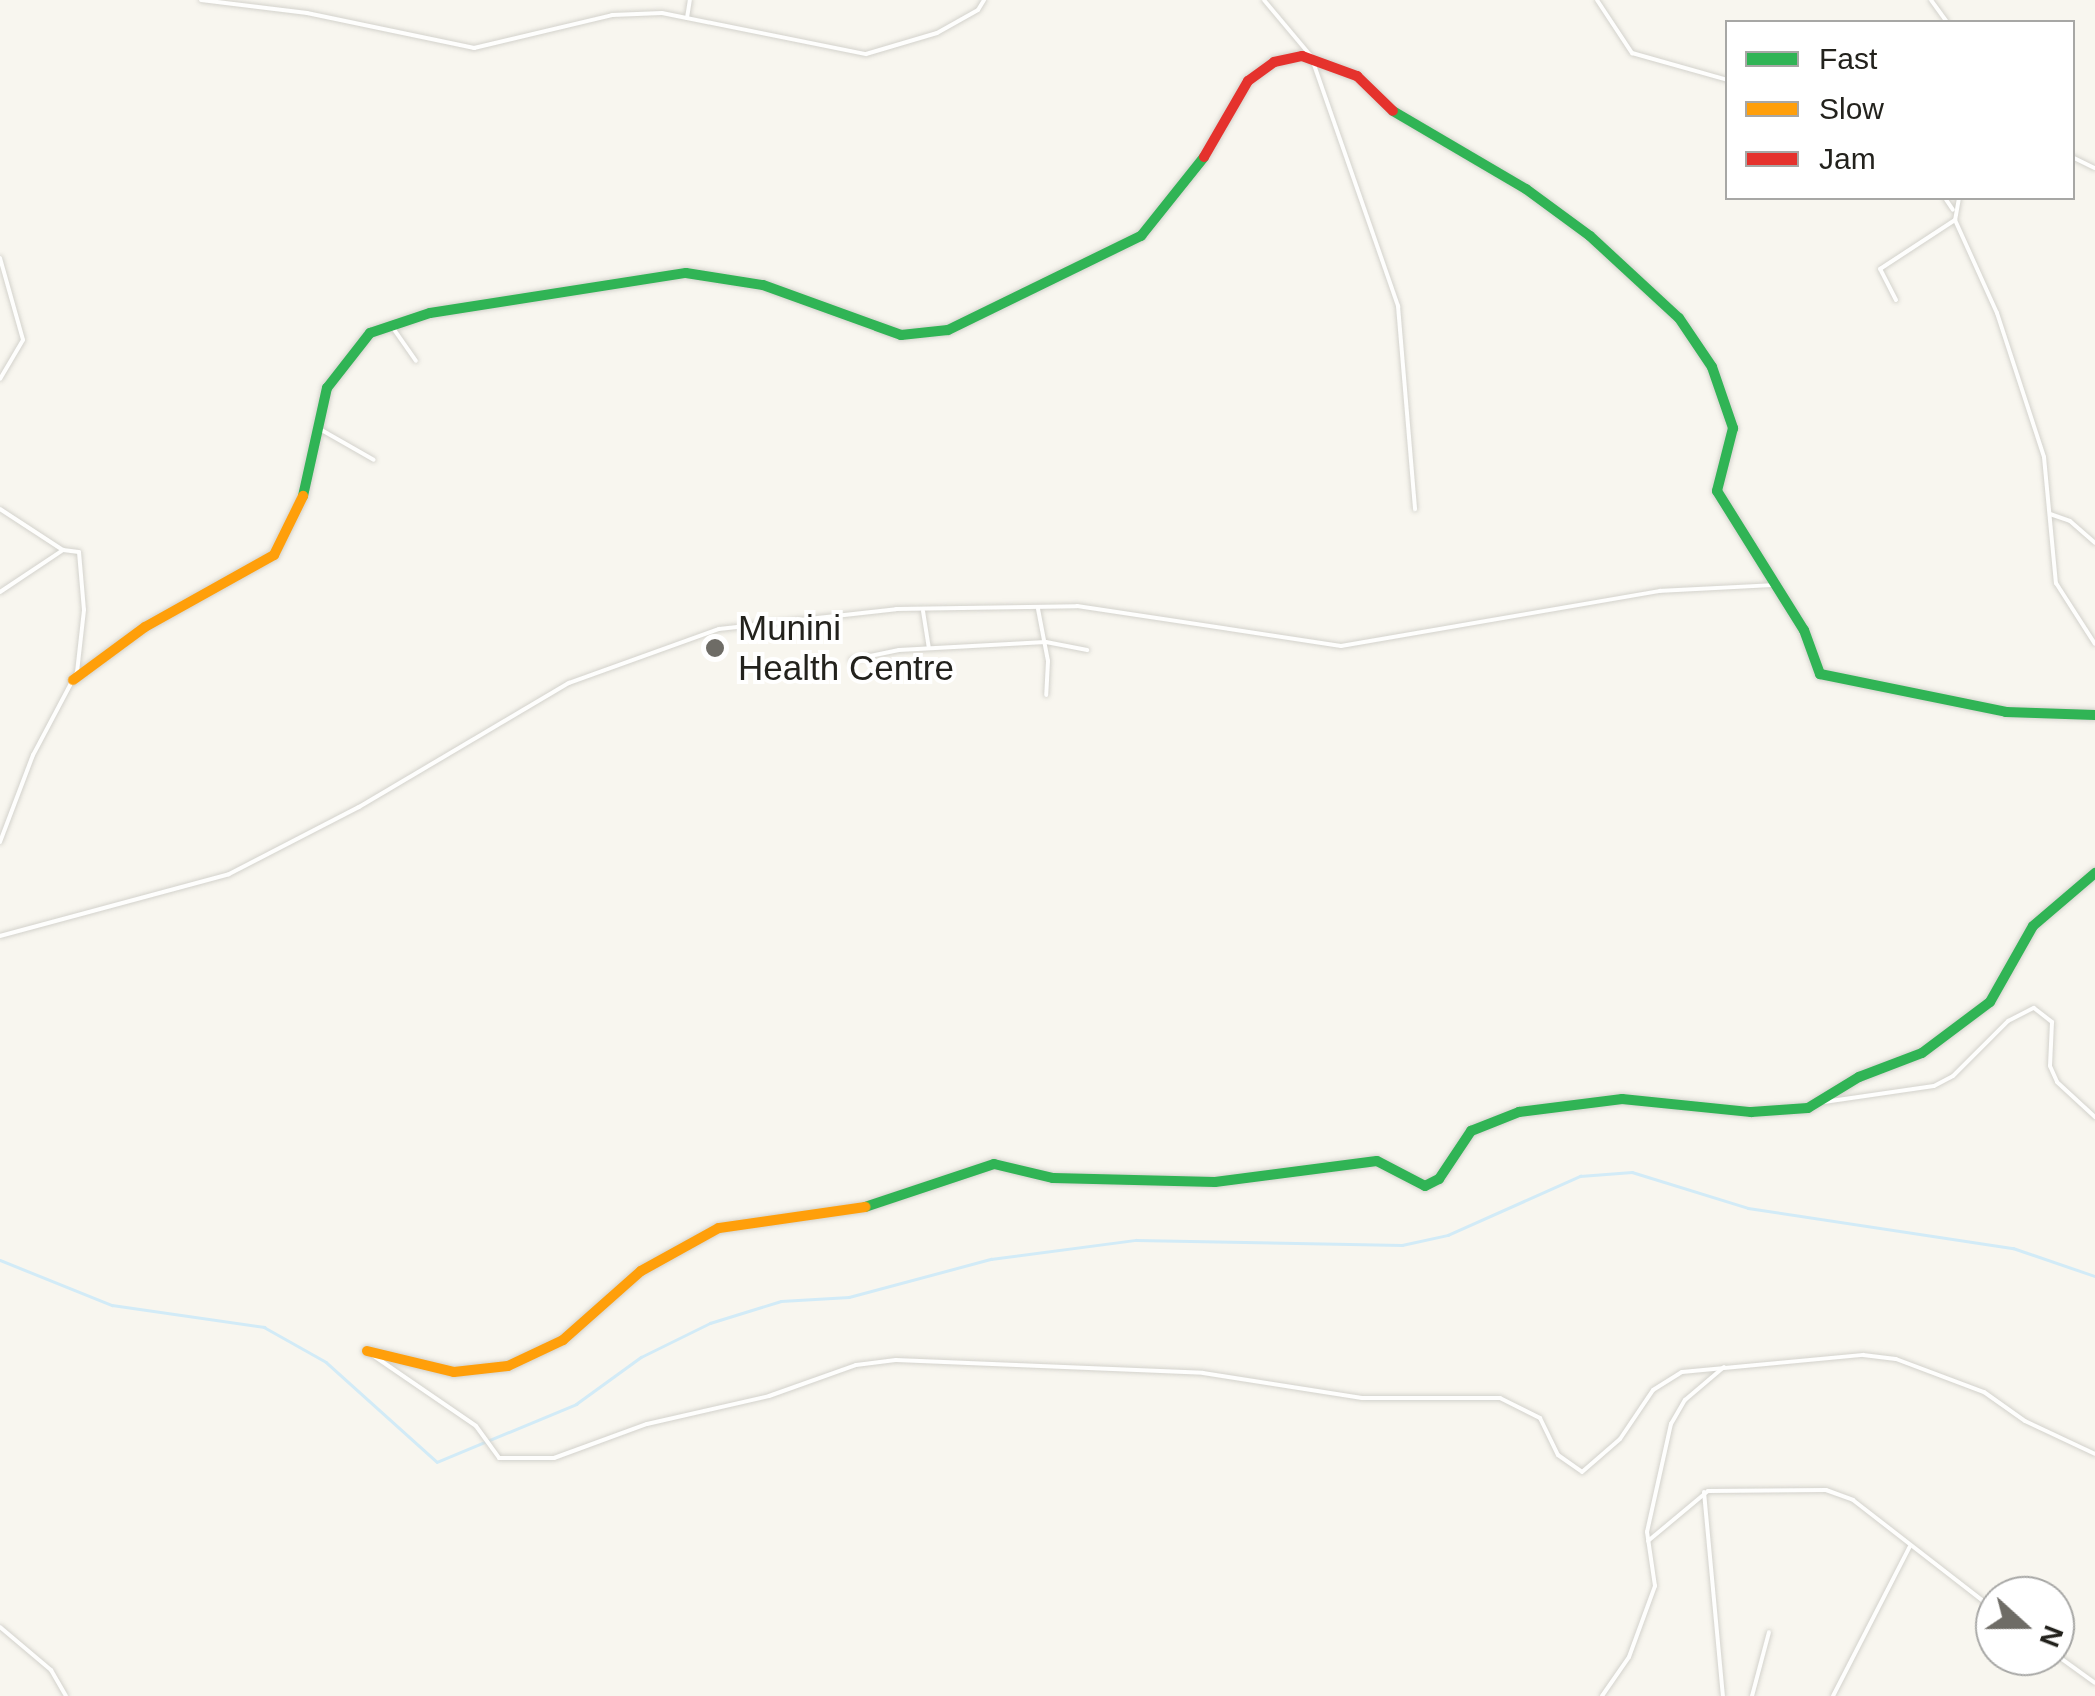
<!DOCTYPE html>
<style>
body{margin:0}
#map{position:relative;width:2095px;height:1696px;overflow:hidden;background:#f8f6ef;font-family:Arial,sans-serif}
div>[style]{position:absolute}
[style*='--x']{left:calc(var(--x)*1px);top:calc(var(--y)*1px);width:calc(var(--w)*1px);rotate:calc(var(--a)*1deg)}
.stream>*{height:2.5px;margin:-1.25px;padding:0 1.25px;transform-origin:1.25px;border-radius:1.25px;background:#d2ebf7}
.roads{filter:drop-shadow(0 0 2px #d3d2cc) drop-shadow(0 0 2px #d3d2cc)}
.street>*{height:4px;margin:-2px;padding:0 2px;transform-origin:2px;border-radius:2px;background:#fefefd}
.fast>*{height:10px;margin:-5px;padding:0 5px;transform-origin:5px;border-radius:5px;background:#30b455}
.slow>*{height:10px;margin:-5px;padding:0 5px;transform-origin:5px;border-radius:5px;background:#ff9f0a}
.jam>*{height:10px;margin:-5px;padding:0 5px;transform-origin:5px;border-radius:5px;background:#e5322d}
.dots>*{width:28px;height:28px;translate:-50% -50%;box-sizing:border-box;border:5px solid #fff;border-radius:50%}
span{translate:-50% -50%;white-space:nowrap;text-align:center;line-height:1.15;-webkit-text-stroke:8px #fff;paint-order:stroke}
.poi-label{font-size:35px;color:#23221d}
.left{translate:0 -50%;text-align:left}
.legend{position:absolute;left:1725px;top:20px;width:350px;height:180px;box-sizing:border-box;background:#fff;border:2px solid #a7a7a5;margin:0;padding:12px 18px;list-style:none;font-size:30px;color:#23221d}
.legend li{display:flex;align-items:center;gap:20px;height:50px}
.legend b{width:50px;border:2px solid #a7a7a5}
.north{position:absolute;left:1975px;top:1576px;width:100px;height:100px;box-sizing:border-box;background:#fff;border:2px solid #a7a7a5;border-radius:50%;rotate:111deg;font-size:28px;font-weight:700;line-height:40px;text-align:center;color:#23221d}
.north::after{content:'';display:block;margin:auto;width:35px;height:45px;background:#6e6c66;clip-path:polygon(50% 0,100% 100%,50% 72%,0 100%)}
</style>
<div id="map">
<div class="stream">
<div style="--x:0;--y:1260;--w:121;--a:21.9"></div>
<div style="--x:112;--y:1305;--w:154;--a:8.2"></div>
<div style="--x:264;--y:1327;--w:71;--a:29.4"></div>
<div style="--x:326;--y:1362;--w:149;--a:42"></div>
<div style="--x:437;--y:1462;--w:151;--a:-22.6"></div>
<div style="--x:576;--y:1404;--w:80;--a:-35.9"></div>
<div style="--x:641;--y:1357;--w:77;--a:-26.2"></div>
<div style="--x:710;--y:1323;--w:74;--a:-17.2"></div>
<div style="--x:781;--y:1301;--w:68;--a:-3.4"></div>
<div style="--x:849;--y:1297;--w:147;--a:-15"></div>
<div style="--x:991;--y:1259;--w:146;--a:-7.5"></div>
<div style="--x:1136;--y:1240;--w:266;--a:1.1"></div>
<div style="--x:1402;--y:1245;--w:47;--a:-12.3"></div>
<div style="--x:1448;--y:1235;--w:145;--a:-24.1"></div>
<div style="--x:1580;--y:1176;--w:52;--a:-4.4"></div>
<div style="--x:1632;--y:1172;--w:121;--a:17.2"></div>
<div style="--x:1748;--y:1208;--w:268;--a:8.6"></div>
<div style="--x:2013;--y:1248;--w:87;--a:18.9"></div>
</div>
<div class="roads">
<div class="street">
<div style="--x:201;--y:0;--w:107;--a:7"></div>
<div style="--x:307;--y:13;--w:171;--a:11.8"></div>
<div style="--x:474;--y:48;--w:142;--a:-13.4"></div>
<div style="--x:612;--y:15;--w:50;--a:-2.3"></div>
<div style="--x:662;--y:13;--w:208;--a:11.4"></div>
<div style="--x:866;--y:54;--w:74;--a:-16.5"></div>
<div style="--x:937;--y:33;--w:47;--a:-29.3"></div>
<div style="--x:978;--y:10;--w:12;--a:-59"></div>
<div style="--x:1264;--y:0;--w:73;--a:50"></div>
<div style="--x:1311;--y:56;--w:265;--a:70.8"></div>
<div style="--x:1398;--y:306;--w:204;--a:85.2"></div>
<div style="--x:1597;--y:0;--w:64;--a:56.6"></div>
<div style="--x:1632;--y:53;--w:100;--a:15.7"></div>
<div style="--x:1931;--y:0;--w:27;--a:54"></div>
<div style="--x:687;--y:18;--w:18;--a:-81"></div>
<div style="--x:2072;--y:157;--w:25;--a:26"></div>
<div style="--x:1945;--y:198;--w:14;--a:56"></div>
<div style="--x:1959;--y:198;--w:22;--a:100"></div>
<div style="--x:1955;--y:220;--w:102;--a:65.7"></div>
<div style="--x:1997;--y:313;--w:151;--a:71.9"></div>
<div style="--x:2044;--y:457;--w:127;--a:84.6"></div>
<div style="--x:2056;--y:583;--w:72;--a:57.4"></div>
<div style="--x:0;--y:258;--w:85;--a:74.3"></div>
<div style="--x:23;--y:340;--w:45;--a:120.5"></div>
<div style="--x:1896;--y:300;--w:35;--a:-117"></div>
<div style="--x:1880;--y:269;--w:90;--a:-33.2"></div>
<div style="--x:393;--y:328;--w:40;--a:55.1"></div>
<div style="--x:318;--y:428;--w:64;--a:29.7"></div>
<div style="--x:0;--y:509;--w:75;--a:33.1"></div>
<div style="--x:2050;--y:514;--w:21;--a:19"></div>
<div style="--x:2070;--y:521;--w:33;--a:41"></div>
<div style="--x:0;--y:592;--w:76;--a:-33.7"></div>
<div style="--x:63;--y:550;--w:16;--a:7"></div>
<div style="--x:79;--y:552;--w:58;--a:85.1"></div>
<div style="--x:84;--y:610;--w:62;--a:96.4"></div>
<div style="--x:77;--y:672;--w:94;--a:117.9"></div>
<div style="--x:33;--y:755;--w:93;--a:110.8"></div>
<div style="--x:1038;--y:609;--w:53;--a:79.1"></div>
<div style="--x:1048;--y:661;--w:34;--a:93"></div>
<div style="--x:923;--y:611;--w:37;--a:81"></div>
<div style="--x:851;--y:660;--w:49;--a:-11.8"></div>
<div style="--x:899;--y:650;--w:147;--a:-3.1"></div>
<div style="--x:1046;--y:642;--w:42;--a:11"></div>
<div style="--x:0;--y:936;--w:237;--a:-15.1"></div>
<div style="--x:229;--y:874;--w:146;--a:-27.3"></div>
<div style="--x:359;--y:807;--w:244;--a:-30.6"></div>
<div style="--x:569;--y:683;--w:159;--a:-19.8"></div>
<div style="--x:719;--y:629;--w:178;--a:-6.4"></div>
<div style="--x:896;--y:609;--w:181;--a:-0.9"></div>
<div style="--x:1077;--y:606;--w:267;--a:8.6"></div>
<div style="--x:1341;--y:646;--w:324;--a:-9.8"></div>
<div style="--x:1660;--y:591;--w:115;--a:-3"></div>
<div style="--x:1817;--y:1103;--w:118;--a:-8.3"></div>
<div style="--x:1934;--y:1086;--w:21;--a:-28"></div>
<div style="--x:1953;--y:1076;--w:78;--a:-45"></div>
<div style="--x:2008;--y:1021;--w:29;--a:-27"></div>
<div style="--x:2034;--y:1008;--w:23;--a:38"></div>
<div style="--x:2052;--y:1022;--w:44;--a:92.6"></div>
<div style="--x:2050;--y:1066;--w:17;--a:66"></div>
<div style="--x:2057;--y:1082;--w:52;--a:42.6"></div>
<div style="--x:371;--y:1354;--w:127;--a:34.4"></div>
<div style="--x:476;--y:1426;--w:39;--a:54"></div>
<div style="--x:499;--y:1458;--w:55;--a:0"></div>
<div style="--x:554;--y:1458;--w:99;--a:-20.1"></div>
<div style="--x:647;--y:1424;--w:125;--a:-12.9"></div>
<div style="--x:769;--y:1396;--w:92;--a:-19.6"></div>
<div style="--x:856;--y:1365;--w:40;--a:-7.1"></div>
<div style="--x:896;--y:1360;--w:307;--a:2.4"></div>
<div style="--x:1203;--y:1373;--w:161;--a:8.9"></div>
<div style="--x:1362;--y:1398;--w:138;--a:0"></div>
<div style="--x:1500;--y:1398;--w:45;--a:26.6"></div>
<div style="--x:1540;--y:1418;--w:41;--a:64.1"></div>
<div style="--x:1558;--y:1455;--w:29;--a:35"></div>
<div style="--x:1582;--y:1472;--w:50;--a:-41"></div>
<div style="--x:1620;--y:1439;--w:59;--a:-56"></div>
<div style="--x:1653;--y:1390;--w:34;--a:-32"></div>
<div style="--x:1682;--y:1372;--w:182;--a:-5.4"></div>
<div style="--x:1863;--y:1355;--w:33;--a:7"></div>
<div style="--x:1896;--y:1359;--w:94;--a:20.6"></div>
<div style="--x:1984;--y:1392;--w:50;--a:35.3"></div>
<div style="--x:2025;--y:1421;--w:77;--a:25.2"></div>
<div style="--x:1704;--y:1492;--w:205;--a:84.7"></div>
<div style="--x:1648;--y:1541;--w:78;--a:-39.8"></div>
<div style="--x:1708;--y:1491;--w:118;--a:-0.5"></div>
<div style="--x:1826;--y:1490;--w:29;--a:20"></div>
<div style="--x:1853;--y:1500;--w:180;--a:37.8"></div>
<div style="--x:0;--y:1627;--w:67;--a:40.1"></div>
<div style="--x:51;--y:1670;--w:30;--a:60"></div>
<div style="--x:2055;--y:1654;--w:49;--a:35.9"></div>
<div style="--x:1602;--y:1696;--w:47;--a:-55.3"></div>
<div style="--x:1629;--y:1657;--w:76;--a:-69.9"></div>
<div style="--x:1655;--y:1586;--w:55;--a:-98.4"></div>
<div style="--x:1647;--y:1532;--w:111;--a:-77.5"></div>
<div style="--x:1671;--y:1424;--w:28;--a:-60"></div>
<div style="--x:1685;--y:1400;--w:51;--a:-40.2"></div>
<div style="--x:1752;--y:1696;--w:66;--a:-75.1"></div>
<div style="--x:1833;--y:1696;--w:169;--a:-62.8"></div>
</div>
<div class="fast">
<div style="--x:1393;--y:111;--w:154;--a:30.4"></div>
<div style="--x:1526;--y:189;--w:79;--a:36.3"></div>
<div style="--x:1590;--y:236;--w:121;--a:42.7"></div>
<div style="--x:1679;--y:318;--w:59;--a:56"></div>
<div style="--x:1712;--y:367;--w:65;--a:71"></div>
<div style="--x:1733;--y:428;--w:65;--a:104.3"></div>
<div style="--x:1717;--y:491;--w:164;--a:58"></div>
<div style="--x:1804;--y:630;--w:47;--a:70"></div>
<div style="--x:1820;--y:674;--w:190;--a:11.5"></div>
<div style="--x:2006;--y:712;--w:89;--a:1.9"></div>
<div style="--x:303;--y:496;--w:111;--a:-77.5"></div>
<div style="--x:327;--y:388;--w:70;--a:-52"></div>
<div style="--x:370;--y:333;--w:63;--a:-18.4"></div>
<div style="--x:430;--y:313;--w:259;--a:-8.9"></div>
<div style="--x:686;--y:273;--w:78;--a:8.9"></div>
<div style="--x:763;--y:285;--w:147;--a:19.9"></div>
<div style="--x:901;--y:335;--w:47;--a:-6.1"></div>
<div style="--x:948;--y:330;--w:215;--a:-26"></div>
<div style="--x:1141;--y:236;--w:101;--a:-51.4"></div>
<div style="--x:865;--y:1207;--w:136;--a:-18.4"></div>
<div style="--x:994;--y:1164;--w:61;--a:13.3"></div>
<div style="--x:1053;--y:1178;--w:162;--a:1.4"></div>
<div style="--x:1215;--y:1182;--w:163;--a:-7.4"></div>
<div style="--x:1377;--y:1161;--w:54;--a:27.5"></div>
<div style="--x:1425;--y:1186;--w:16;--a:-27"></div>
<div style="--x:1439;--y:1179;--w:58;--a:-56.3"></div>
<div style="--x:1471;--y:1131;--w:52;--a:-21.6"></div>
<div style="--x:1519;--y:1112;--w:104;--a:-7.2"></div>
<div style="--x:1622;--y:1099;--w:130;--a:5.8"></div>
<div style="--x:1751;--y:1112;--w:57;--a:-4"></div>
<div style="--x:1808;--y:1108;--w:60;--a:-31.3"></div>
<div style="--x:1859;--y:1077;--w:67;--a:-20.9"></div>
<div style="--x:1922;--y:1053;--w:85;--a:-36.9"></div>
<div style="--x:1990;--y:1002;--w:87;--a:-60.5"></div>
<div style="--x:2033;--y:926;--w:82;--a:-40.5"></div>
</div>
<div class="slow">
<div style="--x:73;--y:680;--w:89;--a:-36.4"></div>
<div style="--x:145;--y:627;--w:148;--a:-29.2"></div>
<div style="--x:274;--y:555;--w:66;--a:-63.8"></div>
<div style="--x:367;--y:1351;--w:89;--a:13.6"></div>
<div style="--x:454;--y:1372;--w:54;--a:-6.3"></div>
<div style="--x:508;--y:1366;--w:61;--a:-25.3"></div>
<div style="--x:563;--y:1340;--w:104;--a:-41.5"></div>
<div style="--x:641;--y:1271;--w:89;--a:-28.9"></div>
<div style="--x:719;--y:1228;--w:148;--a:-8.2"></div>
</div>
<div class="jam">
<div style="--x:1204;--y:157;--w:88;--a:-59.9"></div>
<div style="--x:1248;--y:81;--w:32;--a:-36"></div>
<div style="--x:1274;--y:62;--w:29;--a:-12"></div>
<div style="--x:1302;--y:56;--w:59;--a:20"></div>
<div style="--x:1357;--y:76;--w:50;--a:44.2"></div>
</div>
</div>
<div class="dots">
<div style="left:715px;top:648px;background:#6e6c66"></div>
</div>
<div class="poi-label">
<span class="left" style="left:738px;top:648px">Munini<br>Health Centre</span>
</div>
<ul class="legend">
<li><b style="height:12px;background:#30b455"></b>Fast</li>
<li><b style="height:12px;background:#ff9f0a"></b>Slow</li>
<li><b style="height:12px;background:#e5322d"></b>Jam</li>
</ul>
<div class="north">N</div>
</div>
